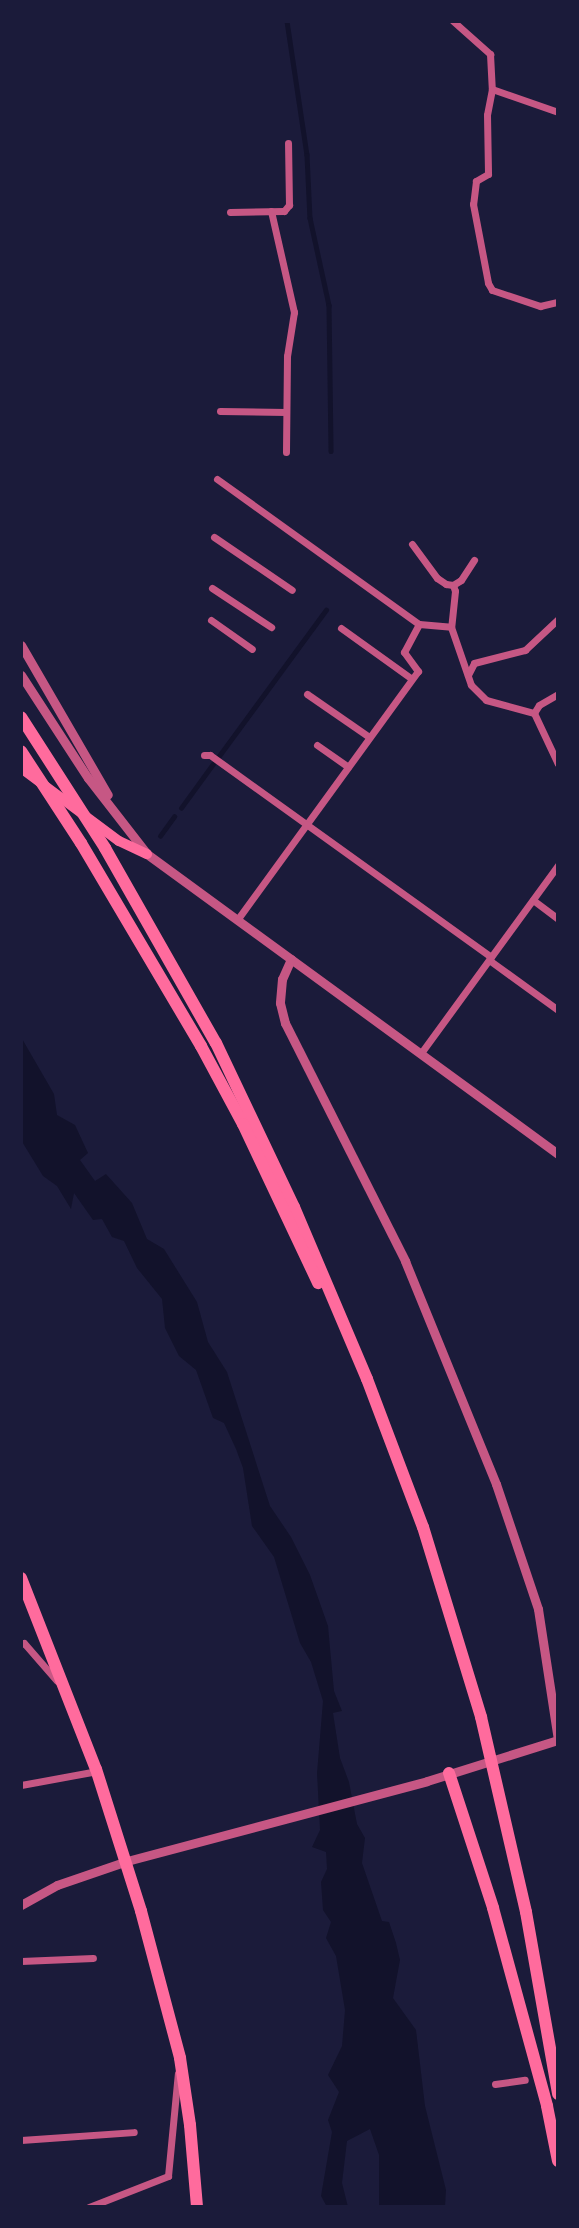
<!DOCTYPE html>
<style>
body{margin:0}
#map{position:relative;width:579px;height:2228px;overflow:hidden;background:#1b1b3a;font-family:"Nunito Sans",sans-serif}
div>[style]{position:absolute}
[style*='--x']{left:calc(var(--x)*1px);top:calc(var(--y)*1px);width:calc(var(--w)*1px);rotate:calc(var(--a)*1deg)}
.water>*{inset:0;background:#12122b}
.stream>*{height:4.5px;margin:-2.25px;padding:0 2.25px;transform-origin:2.25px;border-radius:2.25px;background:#12122b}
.minor>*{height:7px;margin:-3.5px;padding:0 3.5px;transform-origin:3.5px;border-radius:3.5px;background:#c65784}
.tertiary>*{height:9px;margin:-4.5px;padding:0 4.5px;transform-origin:4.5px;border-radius:4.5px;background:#c65784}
.secondary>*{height:10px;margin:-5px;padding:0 5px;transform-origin:5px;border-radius:5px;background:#ff6b9d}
.trunk>*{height:12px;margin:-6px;padding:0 6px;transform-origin:6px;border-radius:6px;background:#ff6b9d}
.motorway>*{height:12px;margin:-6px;padding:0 6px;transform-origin:6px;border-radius:6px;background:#ff6b9d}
span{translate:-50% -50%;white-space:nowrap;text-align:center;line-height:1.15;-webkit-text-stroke:5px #1b1b3a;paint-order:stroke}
.frame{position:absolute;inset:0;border:23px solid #1b1b3a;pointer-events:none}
</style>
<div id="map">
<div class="water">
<div style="clip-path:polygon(21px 1037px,54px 1094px,57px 1115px,75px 1125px,88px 1153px,80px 1160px,95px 1181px,106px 1174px,132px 1203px,147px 1239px,164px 1249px,197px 1302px,208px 1342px,227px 1372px,270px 1506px,291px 1537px,310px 1575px,328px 1626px,334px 1691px,342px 1711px,333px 1713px,340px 1758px,349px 1782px,357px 1824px,365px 1838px,362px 1863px,382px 1921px,389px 1922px,396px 1943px,400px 1960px,393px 1998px,416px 2030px,425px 2106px,446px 2190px,445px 2207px,379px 2207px,379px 2155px,370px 2129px,347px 2141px,342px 2183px,348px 2207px,327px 2207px,321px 2196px,332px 2132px,328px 2120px,339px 2092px,328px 2075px,342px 2046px,345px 2010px,336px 1956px,326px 1938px,331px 1922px,323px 1910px,321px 1882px,327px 1869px,326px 1852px,312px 1847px,320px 1830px,317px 1773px,323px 1701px,311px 1662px,300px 1643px,274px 1557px,252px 1526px,243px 1468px,236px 1449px,224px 1423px,213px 1418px,196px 1370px,179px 1356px,165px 1328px,162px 1299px,137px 1268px,124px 1241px,112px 1237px,102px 1219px,93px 1220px,74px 1193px,71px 1209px,57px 1186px,43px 1176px,21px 1140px)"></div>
</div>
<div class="stream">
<div style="--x:287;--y:21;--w:135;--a:81.5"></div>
<div style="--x:307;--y:155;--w:63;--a:87.3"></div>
<div style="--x:310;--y:218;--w:89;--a:77.7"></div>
<div style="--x:329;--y:305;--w:146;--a:89.2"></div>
<div style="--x:219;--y:756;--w:181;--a:-53.8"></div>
<div style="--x:181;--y:808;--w:54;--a:-54"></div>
<div style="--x:160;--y:836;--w:24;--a:-54"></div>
</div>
<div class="minor">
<div style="--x:453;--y:21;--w:50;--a:41.7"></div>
<div style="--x:490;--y:54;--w:35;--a:87"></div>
<div style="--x:492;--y:89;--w:70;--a:19.2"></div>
<div style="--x:492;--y:89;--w:26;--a:101"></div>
<div style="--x:487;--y:115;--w:59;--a:89"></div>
<div style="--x:488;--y:174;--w:14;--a:150"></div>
<div style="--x:476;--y:181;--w:23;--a:97"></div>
<div style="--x:473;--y:204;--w:80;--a:79.2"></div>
<div style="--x:488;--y:283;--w:8;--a:60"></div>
<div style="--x:492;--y:290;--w:51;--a:18.4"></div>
<div style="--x:540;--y:306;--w:18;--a:-13"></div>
<div style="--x:271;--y:211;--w:104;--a:77.2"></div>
<div style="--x:294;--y:312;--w:45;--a:99"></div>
<div style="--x:287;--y:356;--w:96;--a:90.6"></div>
<div style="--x:230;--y:212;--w:54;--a:-1.1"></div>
<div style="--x:284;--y:211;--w:8;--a:-50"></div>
<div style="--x:289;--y:205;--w:62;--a:-90.9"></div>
<div style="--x:220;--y:411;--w:66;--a:0.9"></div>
<div style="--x:217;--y:479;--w:249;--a:35.7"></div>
<div style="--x:419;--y:624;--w:32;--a:118"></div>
<div style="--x:404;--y:652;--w:24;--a:54"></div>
<div style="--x:418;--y:671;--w:308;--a:126"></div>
<div style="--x:214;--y:537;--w:94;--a:34.2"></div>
<div style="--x:412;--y:544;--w:42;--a:53.7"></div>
<div style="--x:437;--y:578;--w:11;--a:34"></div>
<div style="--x:446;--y:584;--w:7;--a:8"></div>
<div style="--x:453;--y:585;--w:9;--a:-32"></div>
<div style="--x:461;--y:580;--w:24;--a:-57"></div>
<div style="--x:453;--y:585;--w:6;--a:72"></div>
<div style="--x:455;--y:591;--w:36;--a:96"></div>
<div style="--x:451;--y:627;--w:61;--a:71"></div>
<div style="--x:471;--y:685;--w:21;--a:45"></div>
<div style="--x:486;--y:700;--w:50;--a:15.2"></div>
<div style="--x:534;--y:713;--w:56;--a:64.8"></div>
<div style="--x:212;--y:588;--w:71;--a:33.5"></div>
<div style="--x:211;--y:620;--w:50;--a:35.3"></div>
<div style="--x:419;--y:624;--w:32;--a:5"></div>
<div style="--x:341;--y:628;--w:87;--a:35.7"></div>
<div style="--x:468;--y:675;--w:13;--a:-63"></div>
<div style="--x:474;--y:663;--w:53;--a:-14.3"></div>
<div style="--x:525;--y:650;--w:45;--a:-43.2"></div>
<div style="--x:307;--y:694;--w:75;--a:34.7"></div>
<div style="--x:534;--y:713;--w:9;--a:-58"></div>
<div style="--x:539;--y:705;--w:22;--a:-30"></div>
<div style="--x:317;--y:745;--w:38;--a:35"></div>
<div style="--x:204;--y:755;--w:6;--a:0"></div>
<div style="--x:210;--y:755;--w:346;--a:35.7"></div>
<div style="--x:533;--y:900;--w:31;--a:37"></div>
<div style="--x:489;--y:960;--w:85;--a:35.9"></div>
<div style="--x:421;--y:1053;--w:233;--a:-53.9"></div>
<div style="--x:21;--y:1644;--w:3;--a:-18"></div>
<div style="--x:24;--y:1643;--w:50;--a:49"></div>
<div style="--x:21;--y:1785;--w:72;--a:-10.4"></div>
<div style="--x:92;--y:1772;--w:5;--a:-37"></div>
<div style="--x:21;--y:1961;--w:72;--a:-2.4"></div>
<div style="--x:495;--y:2084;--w:30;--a:-8"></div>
<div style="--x:21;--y:2140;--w:113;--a:-4"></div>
<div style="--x:89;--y:2207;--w:85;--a:-21.4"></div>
<div style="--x:168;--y:2176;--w:103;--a:-84.5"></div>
</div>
<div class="tertiary">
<div style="--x:21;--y:645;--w:173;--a:59.9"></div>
<div style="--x:21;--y:675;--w:123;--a:57"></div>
<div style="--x:88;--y:778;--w:96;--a:52.2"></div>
<div style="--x:147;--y:854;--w:509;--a:36.13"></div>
<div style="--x:291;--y:959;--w:22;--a:114"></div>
<div style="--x:282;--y:979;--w:24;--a:95"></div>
<div style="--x:280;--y:1003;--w:21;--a:76"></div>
<div style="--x:285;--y:1023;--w:267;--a:63.2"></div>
<div style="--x:405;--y:1261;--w:241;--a:67.8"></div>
<div style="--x:496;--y:1484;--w:132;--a:71.4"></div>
<div style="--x:538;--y:1609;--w:133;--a:81.3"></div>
<div style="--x:21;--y:1905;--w:41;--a:-29.1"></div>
<div style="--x:57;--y:1885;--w:74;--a:-18.9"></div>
<div style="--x:127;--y:1861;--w:310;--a:-14.9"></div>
<div style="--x:427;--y:1781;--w:137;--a:-17.4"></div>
</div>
<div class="secondary">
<div style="--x:21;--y:768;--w:122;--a:36.7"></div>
<div style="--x:119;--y:841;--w:31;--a:25"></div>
</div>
<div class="trunk">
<div style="--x:21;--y:1578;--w:205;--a:68.6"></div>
<div style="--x:96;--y:1769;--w:149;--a:72.4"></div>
<div style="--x:141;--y:1911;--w:152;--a:75.1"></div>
<div style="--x:180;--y:2058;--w:68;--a:81.5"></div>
<div style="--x:190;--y:2125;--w:82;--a:85.1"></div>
</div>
<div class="motorway">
<div style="--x:21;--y:717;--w:156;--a:57.3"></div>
<div style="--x:105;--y:848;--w:224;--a:60.4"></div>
<div style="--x:216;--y:1043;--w:182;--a:64.6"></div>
<div style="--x:294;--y:1207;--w:187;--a:67"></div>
<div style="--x:367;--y:1379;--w:158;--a:69.3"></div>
<div style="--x:423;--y:1527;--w:199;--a:73"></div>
<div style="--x:481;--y:1717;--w:200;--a:77"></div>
<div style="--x:526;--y:1912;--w:185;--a:80"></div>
<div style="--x:21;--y:751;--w:110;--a:56.9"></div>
<div style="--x:81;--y:843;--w:236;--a:59.4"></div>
<div style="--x:201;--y:1046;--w:89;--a:61.7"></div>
<div style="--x:243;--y:1124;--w:176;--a:64.7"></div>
<div style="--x:449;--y:1773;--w:142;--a:71.9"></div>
<div style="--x:493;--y:1908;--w:205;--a:74.7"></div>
<div style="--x:547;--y:2106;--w:56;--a:78.7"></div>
</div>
<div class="frame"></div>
</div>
